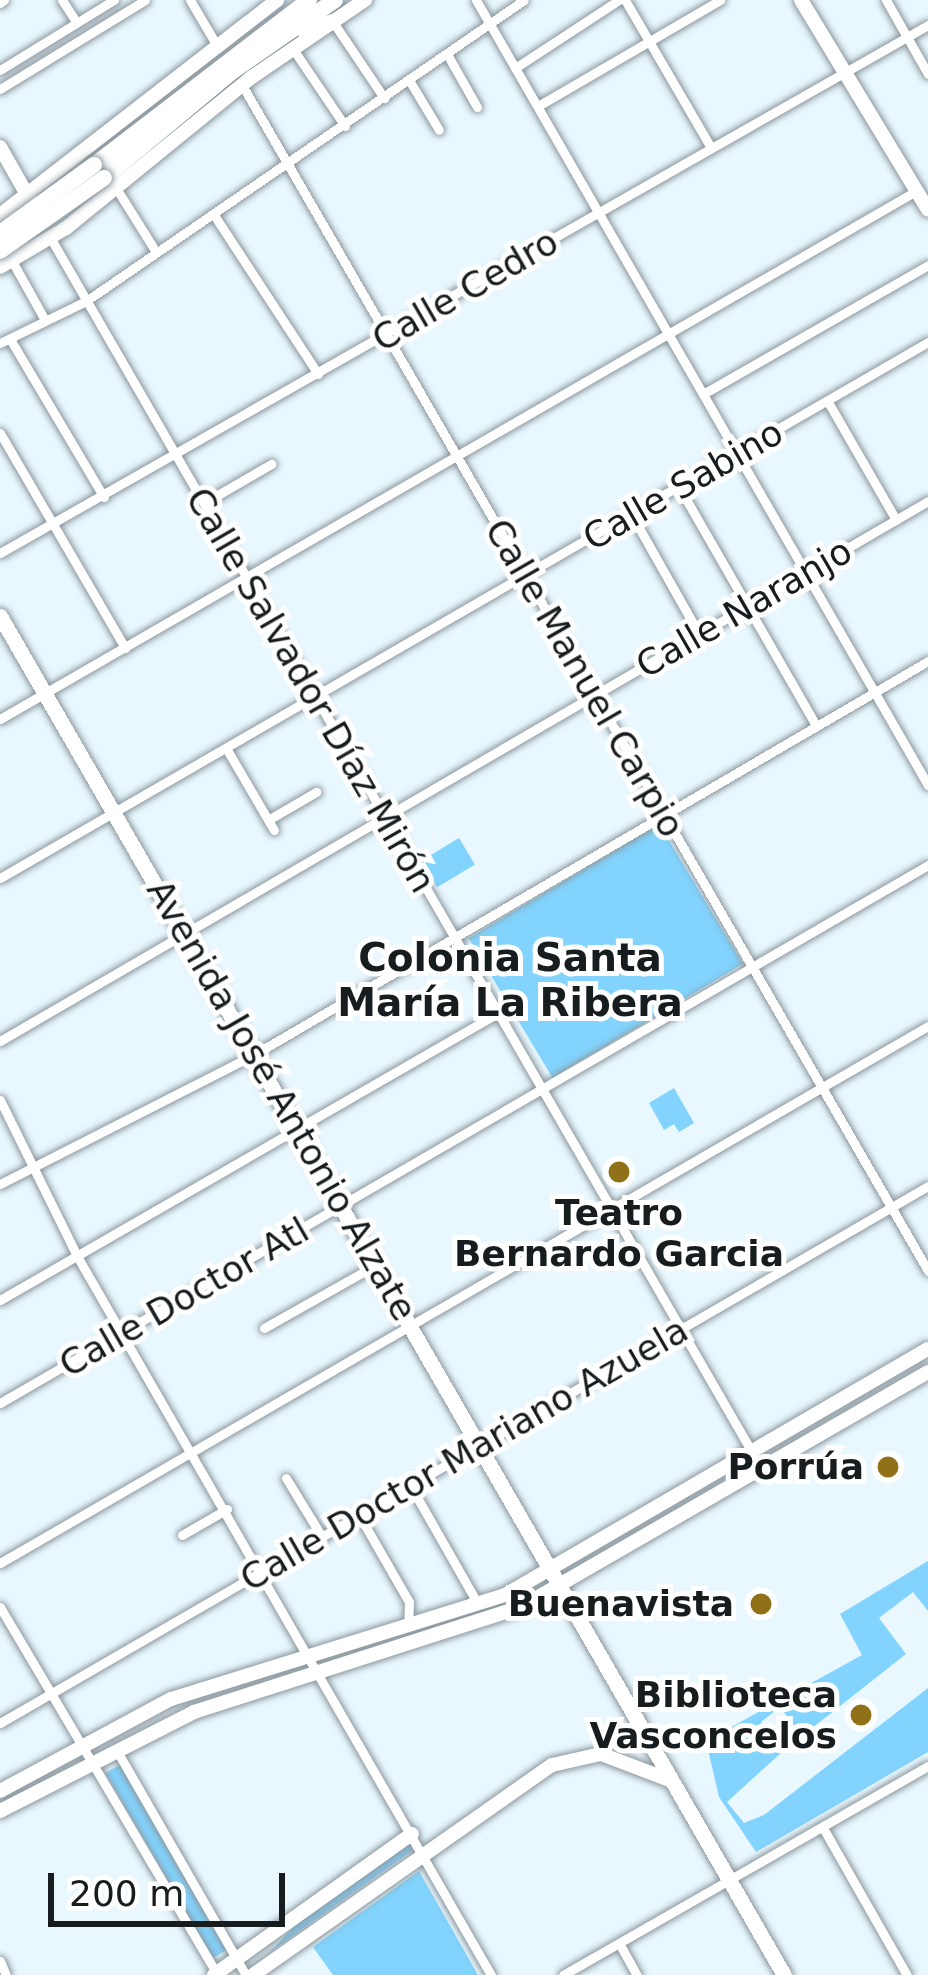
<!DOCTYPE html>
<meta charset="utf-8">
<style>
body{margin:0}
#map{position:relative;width:928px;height:1975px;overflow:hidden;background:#e9f7fe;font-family:"DejaVu Sans",sans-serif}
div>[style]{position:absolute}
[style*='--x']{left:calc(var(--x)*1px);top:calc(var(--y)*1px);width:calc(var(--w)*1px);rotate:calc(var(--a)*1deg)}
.green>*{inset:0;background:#82d3fd;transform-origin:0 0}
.roads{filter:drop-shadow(0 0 3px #8c989f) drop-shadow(0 0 3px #8c989f)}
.street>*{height:9px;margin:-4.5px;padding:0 4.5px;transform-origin:4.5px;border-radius:4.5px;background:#fff}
.secondary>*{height:14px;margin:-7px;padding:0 7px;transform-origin:7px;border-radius:7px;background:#fff}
.primary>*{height:15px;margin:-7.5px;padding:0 7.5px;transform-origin:7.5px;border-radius:7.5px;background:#fff}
.highway>*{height:16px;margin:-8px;padding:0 8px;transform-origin:8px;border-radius:8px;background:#fff}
.bridges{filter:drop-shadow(0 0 3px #8c989f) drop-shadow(0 0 3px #8c989f)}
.highway-bridge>*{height:16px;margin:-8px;padding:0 8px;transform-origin:8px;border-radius:8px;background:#fff}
.dots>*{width:33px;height:33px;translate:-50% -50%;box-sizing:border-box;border:6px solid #fff;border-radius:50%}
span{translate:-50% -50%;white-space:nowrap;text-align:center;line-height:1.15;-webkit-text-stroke:10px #fff;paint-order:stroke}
.street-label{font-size:36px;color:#171c1e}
.poi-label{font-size:36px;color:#171c1e;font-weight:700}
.right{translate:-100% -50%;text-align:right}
.neighbourhood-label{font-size:39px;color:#171c1e;font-weight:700}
.scale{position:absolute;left:48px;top:1873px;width:237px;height:54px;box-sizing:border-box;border:6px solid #171c1e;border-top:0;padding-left:15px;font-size:36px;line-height:42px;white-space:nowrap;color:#171c1e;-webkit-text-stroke:9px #fff;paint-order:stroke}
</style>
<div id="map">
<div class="green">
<div style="left:659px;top:824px;width:163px;height:222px;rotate:59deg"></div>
<div style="left:459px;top:838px;width:31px;height:44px;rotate:59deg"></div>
<div style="clip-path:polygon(674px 1088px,694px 1123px,679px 1132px,674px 1124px,664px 1130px,649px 1103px)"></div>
<div style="clip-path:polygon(928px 1561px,928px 1611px,913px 1592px,879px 1618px,906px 1654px,802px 1736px,780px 1707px,761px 1722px,783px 1751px,727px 1802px,744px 1823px,764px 1815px,928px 1688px,928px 1752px,756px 1852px,719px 1797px,706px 1741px,862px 1655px,840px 1614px)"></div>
<div style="left:121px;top:1764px;width:214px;height:18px;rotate:60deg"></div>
<div style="clip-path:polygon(409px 1841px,413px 1850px,270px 1952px,302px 1918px)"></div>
<div style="clip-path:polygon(419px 1871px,478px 1975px,333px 1975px,313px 1947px)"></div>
</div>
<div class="roads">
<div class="street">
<div style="--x:62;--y:0;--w:27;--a:57"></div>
<div style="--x:190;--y:0;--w:51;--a:59.4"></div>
<div style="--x:476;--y:0;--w:906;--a:60.07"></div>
<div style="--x:625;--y:0;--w:171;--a:59.8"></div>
<div style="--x:886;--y:0;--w:85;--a:60.4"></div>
<div style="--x:0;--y:3;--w:5;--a:-37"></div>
<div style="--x:333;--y:22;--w:92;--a:56.1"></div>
<div style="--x:293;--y:49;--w:93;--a:56"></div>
<div style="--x:447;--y:54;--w:61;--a:60.5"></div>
<div style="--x:515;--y:68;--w:124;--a:-33.2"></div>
<div style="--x:0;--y:70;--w:134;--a:-31.6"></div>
<div style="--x:409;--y:80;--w:58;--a:59"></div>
<div style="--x:242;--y:85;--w:1370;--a:59.95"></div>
<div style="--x:0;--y:89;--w:170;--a:-31.5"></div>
<div style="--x:538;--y:106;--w:211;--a:-30.2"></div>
<div style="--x:116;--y:188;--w:75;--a:58"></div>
<div style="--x:214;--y:215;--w:190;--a:56.8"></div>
<div style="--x:51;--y:239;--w:1401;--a:59.98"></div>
<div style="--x:12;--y:261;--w:68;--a:60.8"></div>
<div style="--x:10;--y:339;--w:184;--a:59.3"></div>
<div style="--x:0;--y:343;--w:96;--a:-26"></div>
<div style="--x:86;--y:301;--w:531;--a:-34.5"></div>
<div style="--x:703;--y:394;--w:259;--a:-29.8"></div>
<div style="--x:828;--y:402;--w:136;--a:60"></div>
<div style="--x:0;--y:433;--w:249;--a:59.8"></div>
<div style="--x:679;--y:487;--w:275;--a:60.1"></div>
<div style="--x:204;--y:503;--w:78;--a:-30.2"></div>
<div style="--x:638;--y:526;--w:124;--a:60.5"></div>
<div style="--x:0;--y:553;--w:1068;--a:-29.64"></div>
<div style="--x:0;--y:719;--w:1057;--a:-29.96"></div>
<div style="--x:226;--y:748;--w:95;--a:59.7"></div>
<div style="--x:268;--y:820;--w:56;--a:-30.3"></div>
<div style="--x:0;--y:878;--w:1072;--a:-30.01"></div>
<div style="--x:0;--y:1041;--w:1074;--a:-30.19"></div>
<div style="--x:0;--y:1100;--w:174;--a:63.7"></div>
<div style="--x:77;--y:1256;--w:830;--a:60.07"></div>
<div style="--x:0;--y:1184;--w:286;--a:-27"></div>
<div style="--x:255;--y:1054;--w:779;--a:-30.28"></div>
<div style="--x:0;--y:1300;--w:575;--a:-29.96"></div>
<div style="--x:264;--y:1328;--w:126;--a:-29.4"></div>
<div style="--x:0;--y:1403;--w:1073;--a:-30.1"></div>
<div style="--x:286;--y:1478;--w:69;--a:58.6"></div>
<div style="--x:410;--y:1485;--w:137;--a:60.3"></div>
<div style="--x:359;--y:1515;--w:100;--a:60.1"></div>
<div style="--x:409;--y:1602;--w:23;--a:92"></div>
<div style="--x:182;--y:1535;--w:52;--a:-30"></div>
<div style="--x:0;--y:1563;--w:1072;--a:-30.06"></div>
<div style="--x:0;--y:1607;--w:426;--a:59.4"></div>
<div style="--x:0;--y:1723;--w:1072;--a:-30.06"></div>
<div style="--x:117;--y:1751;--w:258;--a:60.1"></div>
<div style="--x:823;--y:1828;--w:169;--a:60.3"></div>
<div style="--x:619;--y:1943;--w:37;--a:61"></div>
<div style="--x:0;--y:1961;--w:15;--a:67"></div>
<div style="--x:563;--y:1975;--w:421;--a:-29.8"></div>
</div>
<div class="secondary">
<div style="--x:801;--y:0;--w:245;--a:58.8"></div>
<div style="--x:0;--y:147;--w:67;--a:60.4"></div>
<div style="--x:0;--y:215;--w:351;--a:-37.8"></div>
<div style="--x:0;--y:267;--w:77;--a:-30.6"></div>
<div style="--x:66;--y:228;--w:240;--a:-39.1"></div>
<div style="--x:252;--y:77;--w:137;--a:-34.3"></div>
<div style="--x:0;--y:1791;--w:194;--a:-28.3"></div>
<div style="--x:171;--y:1699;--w:350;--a:-17.3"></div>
<div style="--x:505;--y:1595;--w:489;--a:-30.2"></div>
<div style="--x:0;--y:1811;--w:218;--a:-27"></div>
<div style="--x:194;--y:1712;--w:343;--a:-17.8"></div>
<div style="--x:521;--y:1607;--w:470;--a:-30"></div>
<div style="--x:214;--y:1975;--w:243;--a:-35.5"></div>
<div style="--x:253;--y:1975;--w:365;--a:-35.1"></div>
<div style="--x:552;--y:1765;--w:50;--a:-12.7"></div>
<div style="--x:601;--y:1754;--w:76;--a:20.8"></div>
</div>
<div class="primary">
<div style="--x:0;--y:616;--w:1569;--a:60.02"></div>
</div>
<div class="highway">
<div style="--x:305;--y:31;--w:29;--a:-18"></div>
<div style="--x:94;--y:165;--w:271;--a:-37.5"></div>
<div style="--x:104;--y:178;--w:168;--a:-39.7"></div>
<div style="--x:233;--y:71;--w:124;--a:-34.8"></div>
</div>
</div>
<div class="bridges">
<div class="highway-bridge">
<div style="--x:0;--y:233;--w:116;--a:-35.9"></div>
<div style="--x:0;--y:251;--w:127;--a:-35.1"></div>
</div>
</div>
<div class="dots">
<div style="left:619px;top:1172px;background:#917117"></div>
<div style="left:888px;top:1467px;background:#917117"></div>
<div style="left:761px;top:1604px;background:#917117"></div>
<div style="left:861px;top:1715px;background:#917117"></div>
</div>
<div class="street-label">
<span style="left:465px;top:290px;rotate:-30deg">Calle Cedro</span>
<span style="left:683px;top:485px;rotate:-30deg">Calle Sabino</span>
<span style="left:744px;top:608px;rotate:-30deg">Calle Naranjo</span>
<span style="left:585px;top:678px;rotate:60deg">Calle Manuel Carpio</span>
<span style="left:311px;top:690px;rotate:60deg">Calle Salvador Díaz Mirón</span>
<span style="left:282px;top:1100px;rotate:60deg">Avenida José Antonio Alzate</span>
<span style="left:184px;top:1297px;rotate:-30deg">Calle Doctor Atl</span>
<span style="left:464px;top:1454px;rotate:-30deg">Calle Doctor Mariano Azuela</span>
</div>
<div class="poi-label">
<span style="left:619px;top:1233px">Teatro<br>Bernardo Garcia</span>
<span class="right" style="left:864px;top:1467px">Porrúa</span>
<span class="right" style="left:734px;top:1604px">Buenavista</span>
<span class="right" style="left:837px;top:1715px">Biblioteca<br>Vasconcelos</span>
</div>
<div class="neighbourhood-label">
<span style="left:510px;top:981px">Colonia Santa<br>María La Ribera</span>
</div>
<div class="scale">200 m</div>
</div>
